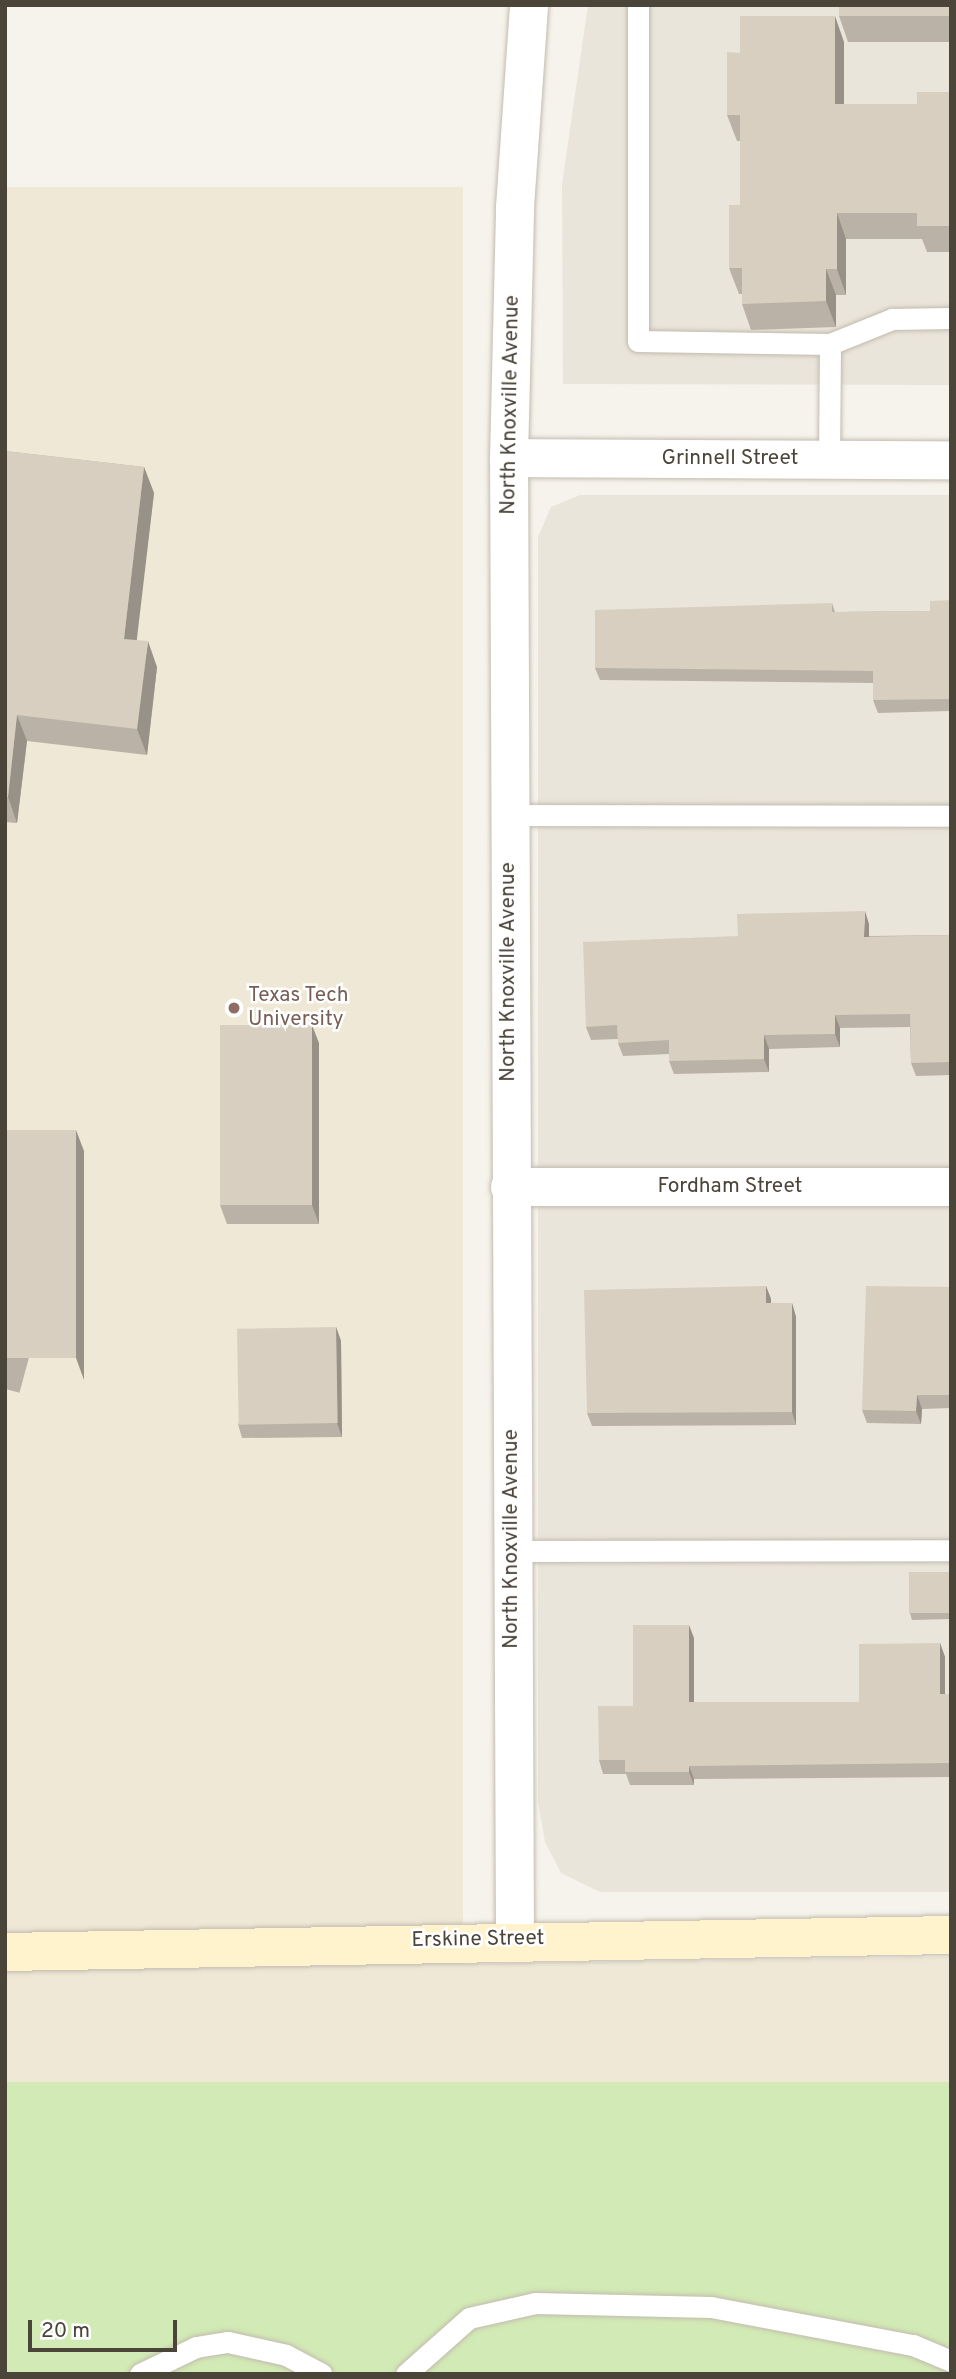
<!DOCTYPE html>
<style>
body{margin:0}
#map{position:relative;width:956px;height:2379px;overflow:hidden;background:#f6f3ec;font-family:Overpass,sans-serif}
div>[style]{position:absolute}
[style*='--x']{left:calc(var(--x)*1px);top:calc(var(--y)*1px);width:calc(var(--w)*1px);rotate:calc(var(--a)*1deg)}
.residential>*{inset:0;background:#eae5da}
.education>*{inset:0;background:#efe8d6}
.green>*{inset:0;background:#d2eab5;transform-origin:0 0}
.roads{filter:drop-shadow(0 0 2px #c2bbae) drop-shadow(0 0 2px #c2bbae)}
.lane>*{height:21px;margin:-10.5px;padding:0 10.5px;transform-origin:10.5px;border-radius:10.5px;background:#fff}
.street>*{height:38px;margin:-19px;padding:0 19px;transform-origin:19px;border-radius:19px;background:#fff}
.secondary>*{height:38px;margin:-19px;padding:0 19px;transform-origin:19px;border-radius:19px;background:#fff3cd}
.wall>*{inset:0;background:#bab2a6;transform-origin:0 0}
.shaded-wall>*{inset:0;background:#979187}
.building>*{inset:0;background:#d8cfc1;transform-origin:0 0}
.dots>*{width:19px;height:19px;translate:-50% -50%;box-sizing:border-box;border:4px solid #fff;border-radius:50%}
span{translate:-50% -50%;white-space:nowrap;text-align:center;line-height:1.15;-webkit-text-stroke:5px #fff;paint-order:stroke}
.street-label{font-size:21px;color:#4b4439}
.education-label{font-size:21px;color:#785e54}
.left{translate:0 -50%;text-align:left}
.frame{position:absolute;inset:0;border:7px solid #4b4439;pointer-events:none}
.scale{position:absolute;left:28px;top:2320px;width:149px;height:32px;box-sizing:border-box;border:4px solid #4b4439;border-top:0;padding-left:9px;font-size:21px;line-height:24px;white-space:nowrap;color:#4b4439;-webkit-text-stroke:5px #fff;paint-order:stroke}
</style>
<div id="map">
<div class="residential">
<div style="clip-path:polygon(588px 5px,951px 5px,951px 385px,563px 384px,562px 184px)"></div>
<div style="clip-path:polygon(580px 495px,951px 495px,951px 1892px,600px 1892px,561px 1873px,545px 1842px,538px 1802px,538px 537px,551px 507px)"></div>
</div>
<div class="education">
<div style="clip-path:polygon(5px 187px,463px 187px,463px 1964px,951px 1957px,951px 2374px,5px 2374px)"></div>
</div>
<div class="green">
<div style="left:5px;top:2082px;width:946px;height:292px"></div>
</div>
<div class="roads">
<div class="lane">
<div style="--x:638;--y:5;--w:336;--a:90"></div>
<div style="--x:638;--y:341;--w:192;--a:0.9"></div>
<div style="--x:830;--y:344;--w:67;--a:-22"></div>
<div style="--x:892;--y:319;--w:59;--a:-1"></div>
<div style="--x:829;--y:460;--w:116;--a:-89.5"></div>
<div style="--x:509;--y:815;--w:442;--a:0.1"></div>
<div style="--x:512;--y:1551;--w:439;--a:-0.1"></div>
<div style="--x:140;--y:2374;--w:62;--a:-25.7"></div>
<div style="--x:196;--y:2347;--w:32;--a:-9"></div>
<div style="--x:228;--y:2342;--w:59;--a:12.6"></div>
<div style="--x:286;--y:2355;--w:40;--a:28"></div>
<div style="--x:406;--y:2374;--w:84;--a:-41.6"></div>
<div style="--x:469;--y:2318;--w:68;--a:-12.8"></div>
<div style="--x:535;--y:2303;--w:176;--a:1.3"></div>
<div style="--x:711;--y:2307;--w:206;--a:10.7"></div>
<div style="--x:913;--y:2345;--w:41;--a:22.8"></div>
</div>
<div class="street">
<div style="--x:509;--y:458;--w:442;--a:0.3"></div>
<div style="--x:510;--y:1187;--w:441;--a:0"></div>
<div style="--x:515;--y:1939;--w:1481;--a:-90.23"></div>
<div style="--x:509;--y:458;--w:251;--a:-88.6"></div>
<div style="--x:515;--y:207;--w:202;--a:-86"></div>
</div>
<div class="secondary">
<div style="--x:5;--y:1952;--w:946;--a:-1.03"></div>
</div>
</div>
<div class="wall">
<div style="clip-path:polygon(951px 5px,951px 42px,848px 42px,839px 16px)"></div>
<div style="clip-path:polygon(844px 42px,844px 104px,917px 104px,951px 92px,951px 252px,927px 252px,922px 239px,846px 239px,846px 295px,836px 295px,836px 327px,751px 330px,742px 304px,742px 294px,739px 294px,729px 268px,740px 205px,740px 141px,737px 141px,727px 115px,740px 53px)"></div>
<div style="clip-path:polygon(5px 451px,144px 467px,154px 493px,136px 640px,157px 667px,147px 755px,27px 741px,17px 823px,5px 822px)"></div>
<div style="clip-path:polygon(951px 600px,951px 711px,878px 713px,873px 700px,873px 683px,600px 680px,595px 668px,832px 603px,835px 612px,930px 611px)"></div>
<div style="clip-path:polygon(869px 924px,869px 936px,951px 935px,951px 1075px,916px 1076px,911px 1063px,910px 1027px,840px 1028px,840px 1047px,769px 1049px,769px 1072px,674px 1074px,669px 1061px,669px 1054px,623px 1056px,618px 1043px,618px 1039px,591px 1040px,586px 1027px,738px 936px)"></div>
<div style="clip-path:polygon(319px 1043px,319px 1224px,227px 1224px,220px 1205px)"></div>
<div style="left:5px;top:1130px;width:82px;height:250px;rotate:15deg"></div>
<div style="clip-path:polygon(766px 1286px,771px 1299px,771px 1303px,792px 1303px,796px 1317px,796px 1425px,592px 1426px,587px 1413px)"></div>
<div style="clip-path:polygon(951px 1287px,951px 1408px,922px 1409px,921px 1424px,867px 1423px,862px 1410px)"></div>
<div style="clip-path:polygon(336px 1327px,341px 1341px,342px 1437px,242px 1438px,238px 1424px)"></div>
<div style="clip-path:polygon(951px 1572px,951px 1619px,912px 1620px,910px 1613px)"></div>
<div style="clip-path:polygon(694px 1638px,694px 1702px,859px 1702px,940px 1643px,945px 1657px,945px 1694px,951px 1694px,951px 1777px,694px 1779px,694px 1785px,630px 1785px,626px 1774px,603px 1774px,599px 1760px,633px 1706px)"></div>
</div>
<div class="shaded-wall">
<div style="clip-path:polygon(835px 16px,844px 42px,844px 130px,835px 104px)"></div>
<div style="clip-path:polygon(837px 213px,846px 239px,846px 295px,837px 269px)"></div>
<div style="clip-path:polygon(826px 269px,836px 295px,836px 327px,826px 301px)"></div>
<div style="clip-path:polygon(144px 467px,154px 493px,134px 664px,124px 639px)"></div>
<div style="clip-path:polygon(148px 641px,157px 667px,147px 755px,137px 729px)"></div>
<div style="clip-path:polygon(17px 715px,27px 741px,17px 823px,8px 797px)"></div>
<div style="clip-path:polygon(865px 911px,869px 924px,869px 950px,864px 937px)"></div>
<div style="clip-path:polygon(835px 1015px,840px 1028px,840px 1047px,835px 1034px)"></div>
<div style="clip-path:polygon(312px 1025px,319px 1043px,319px 1224px,312px 1205px)"></div>
<div style="clip-path:polygon(764px 1035px,769px 1049px,769px 1072px,764px 1059px)"></div>
<div style="clip-path:polygon(76px 1130px,84px 1151px,84px 1380px,76px 1358px)"></div>
<div style="clip-path:polygon(766px 1286px,771px 1299px,771px 1317px,766px 1303px)"></div>
<div style="clip-path:polygon(792px 1303px,796px 1317px,796px 1425px,792px 1412px)"></div>
<div style="clip-path:polygon(336px 1327px,341px 1341px,342px 1437px,337px 1423px)"></div>
<div style="clip-path:polygon(917px 1395px,922px 1409px,921px 1424px,916px 1411px)"></div>
<div style="clip-path:polygon(689px 1625px,694px 1638px,694px 1715px,689px 1702px)"></div>
<div style="clip-path:polygon(940px 1643px,945px 1657px,945px 1708px,940px 1694px)"></div>
<div style="clip-path:polygon(689px 1766px,694px 1779px,694px 1785px,689px 1772px)"></div>
</div>
<div class="building">
<div style="left:839px;top:5px;width:112px;height:11px"></div>
<div style="clip-path:polygon(740px 16px,835px 16px,835px 104px,917px 104px,917px 92px,951px 92px,951px 226px,917px 226px,917px 213px,837px 213px,837px 269px,826px 269px,826px 301px,742px 304px,742px 268px,729px 268px,729px 205px,740px 205px,740px 115px,727px 115px,727px 52px,740px 53px)"></div>
<div style="clip-path:polygon(5px 451px,144px 467px,124px 639px,148px 641px,137px 729px,17px 715px,8px 797px,5px 797px)"></div>
<div style="clip-path:polygon(951px 600px,951px 699px,873px 700px,873px 671px,595px 668px,595px 610px,832px 603px,832px 612px,930px 611px,930px 601px)"></div>
<div style="clip-path:polygon(865px 911px,864px 937px,951px 935px,951px 1062px,911px 1063px,910px 1014px,835px 1015px,835px 1034px,764px 1035px,764px 1059px,669px 1061px,669px 1040px,618px 1043px,617px 1025px,586px 1027px,583px 942px,738px 936px,737px 914px)"></div>
<div style="left:220px;top:1025px;width:92px;height:180px"></div>
<div style="left:5px;top:1130px;width:71px;height:228px"></div>
<div style="clip-path:polygon(766px 1286px,766px 1303px,792px 1303px,792px 1412px,587px 1413px,584px 1290px)"></div>
<div style="clip-path:polygon(866px 1286px,951px 1287px,951px 1395px,917px 1395px,916px 1411px,862px 1410px)"></div>
<div style="left:336px;top:1327px;width:96px;height:99px;rotate:89deg"></div>
<div style="left:909px;top:1572px;width:42px;height:41px"></div>
<div style="clip-path:polygon(633px 1625px,689px 1625px,689px 1702px,859px 1702px,859px 1644px,940px 1643px,940px 1694px,951px 1694px,951px 1763px,689px 1766px,689px 1772px,625px 1772px,625px 1760px,599px 1760px,598px 1706px,633px 1706px)"></div>
</div>
<div class="dots">
<div style="left:234px;top:1008px;background:#8d6e63"></div>
</div>
<div class="street-label">
<span style="left:511px;top:405px;rotate:-89deg">North Knoxville Avenue</span>
<span style="left:730px;top:459px">Grinnell Street</span>
<span style="left:509px;top:972px;rotate:-90deg">North Knoxville Avenue</span>
<span style="left:730px;top:1187px">Fordham Street</span>
<span style="left:512px;top:1539px;rotate:-90deg">North Knoxville Avenue</span>
<span style="left:478px;top:1940px;rotate:-1deg">Erskine Street</span>
</div>
<div class="education-label">
<span class="left" style="left:248px;top:1008px">Texas Tech<br>University</span>
</div>
<div class="frame"></div>
<div class="scale">20 m</div>
</div>
